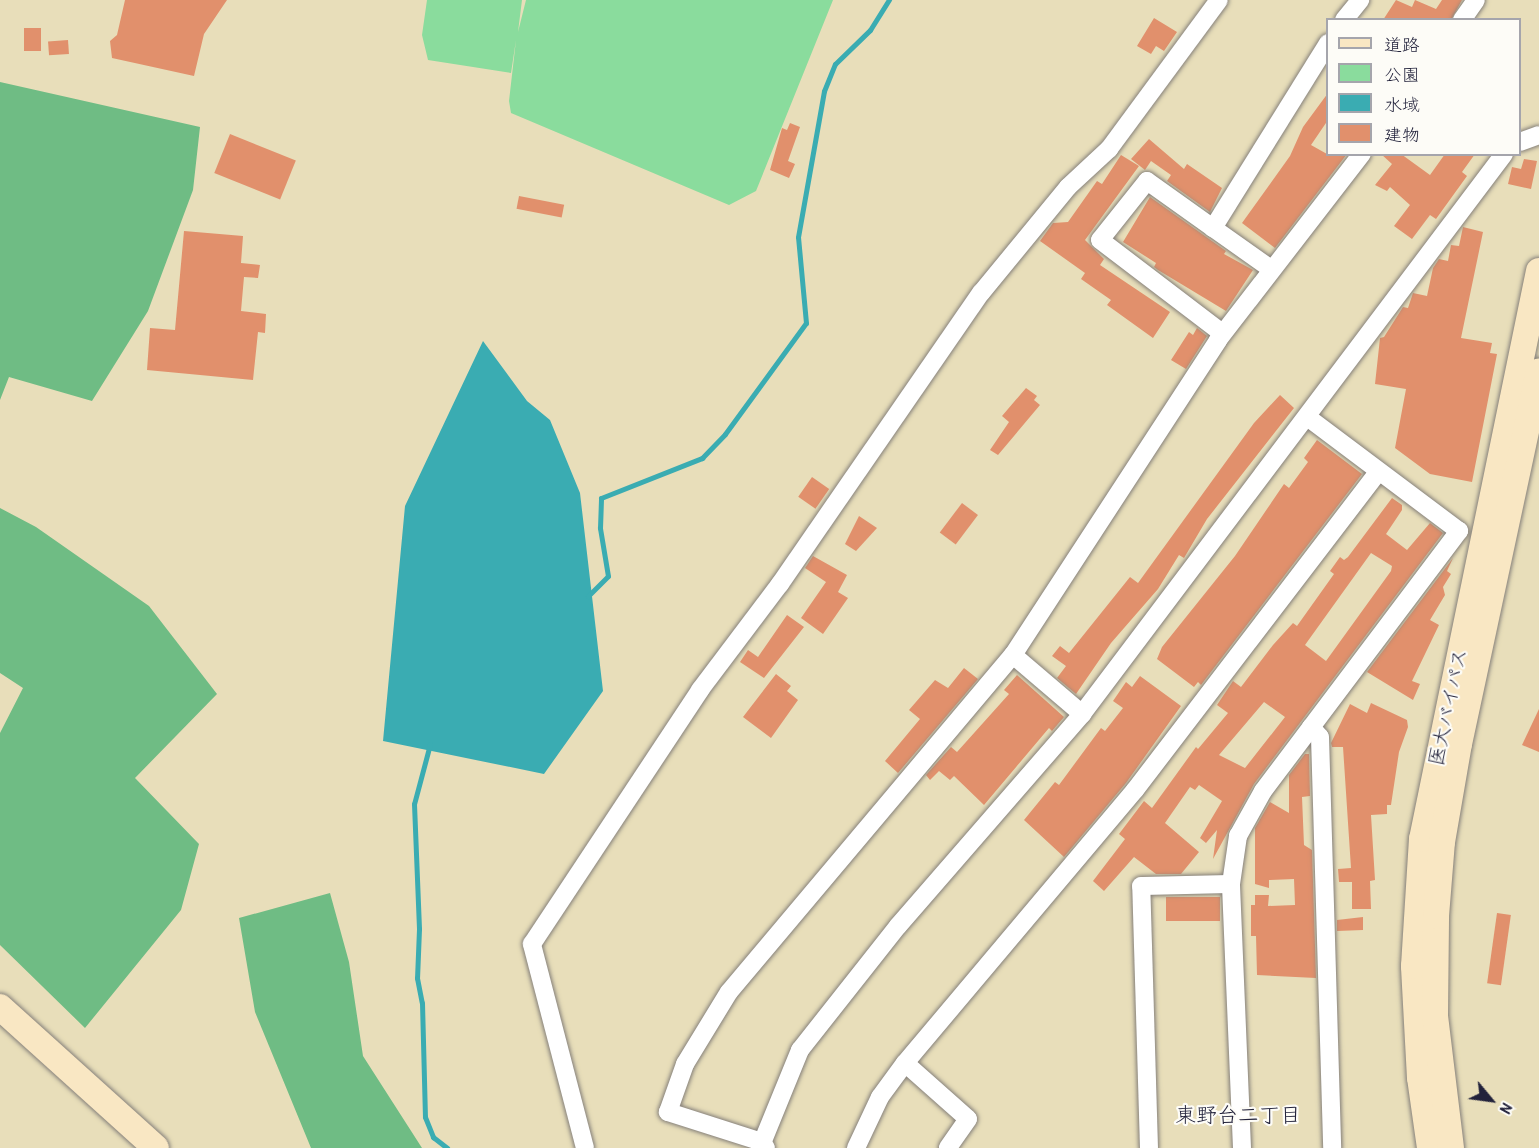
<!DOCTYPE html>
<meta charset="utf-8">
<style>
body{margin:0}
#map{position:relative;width:1539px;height:1148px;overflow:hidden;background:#e8deba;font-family:"Patrick Hand","Klee One",sans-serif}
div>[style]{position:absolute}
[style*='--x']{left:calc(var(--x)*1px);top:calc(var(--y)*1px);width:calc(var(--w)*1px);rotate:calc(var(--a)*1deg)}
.green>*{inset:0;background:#8adc9d}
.forest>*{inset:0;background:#6fbc84}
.water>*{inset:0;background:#3aacb2}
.stream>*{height:5px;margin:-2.5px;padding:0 2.5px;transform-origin:2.5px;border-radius:2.5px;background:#3aacb2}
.building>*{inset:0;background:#e1906c;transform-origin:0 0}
.roads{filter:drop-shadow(0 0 2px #85807a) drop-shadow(0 0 2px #85807a)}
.street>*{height:18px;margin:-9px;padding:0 9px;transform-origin:9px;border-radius:9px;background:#fff}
.secondary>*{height:26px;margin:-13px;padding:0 13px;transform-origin:13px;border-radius:13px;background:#f9e7c3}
span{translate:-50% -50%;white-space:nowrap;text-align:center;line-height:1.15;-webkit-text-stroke:4.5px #fdfcf7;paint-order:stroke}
.street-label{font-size:20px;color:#22223b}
.neighbourhood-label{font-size:21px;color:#22223b}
.legend{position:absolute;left:1326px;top:18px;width:195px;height:138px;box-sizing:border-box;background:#fdfcf7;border:2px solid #a5a5ac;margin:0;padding:8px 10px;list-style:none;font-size:18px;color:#22223b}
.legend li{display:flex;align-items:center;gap:12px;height:30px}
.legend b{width:30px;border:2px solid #a5a5ac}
.north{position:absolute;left:1461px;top:1070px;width:60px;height:60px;-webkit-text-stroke:4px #fdfcf7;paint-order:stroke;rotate:119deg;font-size:16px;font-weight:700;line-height:24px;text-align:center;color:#22223b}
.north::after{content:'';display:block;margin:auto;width:21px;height:27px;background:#22223b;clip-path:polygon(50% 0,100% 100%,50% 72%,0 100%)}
</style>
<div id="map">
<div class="green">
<div style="clip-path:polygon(427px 0,522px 0,518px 32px,526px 0,833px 0,756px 191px,729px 205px,511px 113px,509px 101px,516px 40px,511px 73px,428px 60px,422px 35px)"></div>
</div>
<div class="forest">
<div style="clip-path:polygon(0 82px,200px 127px,193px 190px,148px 311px,92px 401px,9px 377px,0 400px)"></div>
<div style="clip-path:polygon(0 508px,36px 527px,149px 606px,217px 694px,135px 778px,199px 844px,181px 910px,85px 1028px,0 945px,0 733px,23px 688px,0 673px)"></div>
<div style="clip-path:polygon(330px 893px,349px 962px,363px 1056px,422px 1148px,311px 1148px,255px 1012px,239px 918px)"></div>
</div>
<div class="water">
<div style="clip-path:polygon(483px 341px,527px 401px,550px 420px,580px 493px,603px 691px,544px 774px,383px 741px,405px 506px)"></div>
</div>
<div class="stream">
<div style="--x:588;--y:596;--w:28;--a:-45"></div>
<div style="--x:608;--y:576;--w:49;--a:-99.5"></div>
<div style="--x:600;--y:528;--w:30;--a:-88"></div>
<div style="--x:601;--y:498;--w:109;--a:-21.6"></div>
<div style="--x:702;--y:458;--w:33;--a:-46"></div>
<div style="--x:725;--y:434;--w:137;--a:-53.9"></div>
<div style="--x:806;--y:323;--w:86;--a:-95.3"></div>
<div style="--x:798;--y:237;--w:148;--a:-79.9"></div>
<div style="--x:824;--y:91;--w:29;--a:-68"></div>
<div style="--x:835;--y:64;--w:49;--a:-44.2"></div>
<div style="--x:870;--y:30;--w:36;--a:-58"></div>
<div style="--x:430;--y:744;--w:62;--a:104.9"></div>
<div style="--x:414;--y:804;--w:125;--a:87.7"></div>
<div style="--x:419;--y:929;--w:49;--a:92.3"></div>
<div style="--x:417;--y:978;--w:25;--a:79"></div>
<div style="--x:422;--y:1003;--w:114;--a:88.5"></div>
<div style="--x:425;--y:1117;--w:22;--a:68"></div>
<div style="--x:433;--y:1137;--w:18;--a:38"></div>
</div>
<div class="building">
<div style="clip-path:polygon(125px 0,227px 0,204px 34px,194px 76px,112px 58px,110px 41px,117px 35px)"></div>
<div style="clip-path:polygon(1396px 0,1412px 7px,1415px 0,1436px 9px,1442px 0,1462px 0,1451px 20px,1383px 20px)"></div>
<div style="clip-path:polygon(1154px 18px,1177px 32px,1164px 51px,1156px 46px,1151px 54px,1137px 46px)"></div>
<div style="left:41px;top:28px;width:23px;height:17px;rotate:90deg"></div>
<div style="left:68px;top:40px;width:14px;height:20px;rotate:86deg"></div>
<div style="clip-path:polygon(1328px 93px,1328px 120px,1311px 145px,1327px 154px,1347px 154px,1275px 248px,1242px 223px,1290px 156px,1303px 127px)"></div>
<div style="clip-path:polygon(790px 123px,800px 127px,788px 161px,795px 164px,789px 178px,770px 170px,782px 128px,787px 130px)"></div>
<div style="left:230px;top:134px;width:71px;height:42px;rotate:22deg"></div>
<div style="clip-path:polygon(1149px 139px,1184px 169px,1187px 164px,1222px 188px,1210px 212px,1167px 181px,1171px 175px,1151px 161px,1145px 170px,1131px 159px)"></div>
<div style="clip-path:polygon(1381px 154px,1401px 154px,1430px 175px,1445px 154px,1475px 154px,1462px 172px,1467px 176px,1436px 219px,1430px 215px,1412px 239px,1394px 226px,1410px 205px,1390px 187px,1387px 191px,1375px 185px,1392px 164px)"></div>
<div style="clip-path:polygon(1121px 155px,1139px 166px,1085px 240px,1104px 259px,1100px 265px,1170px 312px,1153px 338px,1107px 305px,1111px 300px,1081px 279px,1085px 273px,1040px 241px,1053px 223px,1068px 222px,1097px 181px,1102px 184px)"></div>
<div style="clip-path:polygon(1524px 159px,1537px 161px,1531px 189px,1508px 184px,1512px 167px,1521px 169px)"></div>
<div style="left:519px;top:196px;width:46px;height:13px;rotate:11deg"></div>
<div style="clip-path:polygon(1150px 197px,1226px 251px,1224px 254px,1253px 270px,1226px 311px,1158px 270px,1154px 267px,1156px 263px,1123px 242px)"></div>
<div style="clip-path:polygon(1463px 227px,1483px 232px,1461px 338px,1492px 343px,1490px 353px,1497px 354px,1472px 482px,1430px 474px,1395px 448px,1406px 389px,1375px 384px,1380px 338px,1384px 337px,1403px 307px,1408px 308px,1413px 293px,1427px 296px,1433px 268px,1439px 259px,1448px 261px,1451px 245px,1459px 246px)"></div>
<div style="clip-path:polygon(184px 231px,243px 236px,241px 263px,260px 265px,258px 278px,244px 277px,241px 311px,266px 314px,265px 333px,258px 332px,253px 380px,147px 370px,150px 328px,175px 330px)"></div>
<div style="clip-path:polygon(1197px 328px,1207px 336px,1186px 369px,1171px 360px,1189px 332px,1193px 335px)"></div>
<div style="clip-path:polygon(1026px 388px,1037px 396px,1034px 400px,1040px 405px,998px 455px,990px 450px,1009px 422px,1002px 416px)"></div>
<div style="clip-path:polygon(1280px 395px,1294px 408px,1207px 519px,1184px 558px,1179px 555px,1158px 589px,1111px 643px,1076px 694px,1057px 678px,1066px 666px,1052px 656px,1060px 646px,1069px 653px,1130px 577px,1138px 583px,1254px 423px)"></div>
<div style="clip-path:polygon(1317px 440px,1362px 474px,1201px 685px,1198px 682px,1194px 687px,1157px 659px,1162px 647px,1235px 556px,1284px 484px,1289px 488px,1308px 462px,1304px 458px)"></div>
<div style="left:812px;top:477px;width:21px;height:24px;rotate:35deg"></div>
<div style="clip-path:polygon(evenodd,1392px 498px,1402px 505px,1402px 510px,1386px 534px,1407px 550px,1430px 523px,1443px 533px,1254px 784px,1213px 859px,1217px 830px,1206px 843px,1200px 838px,1222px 801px,1199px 785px,1195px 790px,1190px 787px,1165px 823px,1199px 852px,1181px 874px,1156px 874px,1134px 857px,1104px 891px,1093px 881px,1125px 839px,1119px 834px,1144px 801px,1152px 808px,1196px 747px,1198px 749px,1228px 713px,1217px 705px,1233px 681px,1241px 687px,1273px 645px,1293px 623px,1297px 626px,1334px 574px,1330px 571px,1340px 557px,1344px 560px,1348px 557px,1392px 498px,1371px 553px,1392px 566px,1391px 571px,1326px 661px,1305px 645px,1371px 553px,1392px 498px,1264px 702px,1285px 717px,1245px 768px,1219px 755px,1264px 702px)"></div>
<div style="left:962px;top:503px;width:20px;height:37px;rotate:37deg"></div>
<div style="clip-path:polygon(859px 516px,877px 528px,856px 551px,845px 544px)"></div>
<div style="clip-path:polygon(813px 556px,847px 575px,838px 592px,848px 598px,823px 634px,801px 618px,826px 582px,805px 568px)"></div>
<div style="clip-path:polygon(1453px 558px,1447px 571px,1451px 574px,1443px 587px,1445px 595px,1430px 620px,1439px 625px,1412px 681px,1420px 684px,1413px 700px,1367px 672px)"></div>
<div style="clip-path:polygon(787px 615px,804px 627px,764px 678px,740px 662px,748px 650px,758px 657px)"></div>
<div style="clip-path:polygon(964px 668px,978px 679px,898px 773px,885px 761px,920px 719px,909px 710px,935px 680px,948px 688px)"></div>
<div style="clip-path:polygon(776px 674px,791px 686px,787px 691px,798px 700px,771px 738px,743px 717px)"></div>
<div style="clip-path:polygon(1017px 675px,1064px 717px,1052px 731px,1049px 728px,984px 805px,954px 776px,950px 780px,939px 771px,930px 780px,926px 775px,951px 747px,957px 752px,1009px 694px,1004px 690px)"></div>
<div style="clip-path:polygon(1140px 676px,1181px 706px,1126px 783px,1064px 857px,1024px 820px,1055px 782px,1059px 785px,1101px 728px,1105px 731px,1123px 708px,1113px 701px,1126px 682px,1132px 687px)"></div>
<div style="clip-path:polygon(1371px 703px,1407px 720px,1408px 727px,1399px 752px,1391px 805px,1387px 805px,1387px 814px,1371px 815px,1375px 880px,1370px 881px,1371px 909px,1352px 909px,1352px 882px,1339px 882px,1338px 869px,1351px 868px,1343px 747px,1332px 747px,1331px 743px,1350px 704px,1367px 713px)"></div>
<div style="clip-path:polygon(1539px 709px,1539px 752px,1522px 745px)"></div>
<div style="clip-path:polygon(1305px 754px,1309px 754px,1310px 796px,1302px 797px,1304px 845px,1312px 850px,1316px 978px,1257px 975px,1256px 936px,1251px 936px,1251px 905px,1255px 905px,1255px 895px,1269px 895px,1268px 906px,1295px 905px,1294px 879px,1269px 880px,1269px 888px,1255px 884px,1255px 828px,1270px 802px,1289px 813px,1289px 775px)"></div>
<div style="left:1166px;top:897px;width:54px;height:24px"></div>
<div style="left:1497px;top:913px;width:14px;height:71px;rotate:8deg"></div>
<div style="clip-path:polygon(1363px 917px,1363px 930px,1337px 931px,1337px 920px)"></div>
</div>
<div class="roads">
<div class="street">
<div style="--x:1344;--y:20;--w:26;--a:-51"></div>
<div style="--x:1462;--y:20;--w:24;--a:-55"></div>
<div style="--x:1520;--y:142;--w:20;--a:-20"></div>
<div style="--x:1213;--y:228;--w:81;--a:-144.5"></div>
<div style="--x:1147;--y:181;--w:75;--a:128.5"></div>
<div style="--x:1100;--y:240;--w:153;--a:37.3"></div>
<div style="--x:1271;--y:269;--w:71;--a:-144.7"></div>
<div style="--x:1213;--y:228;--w:218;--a:-58.1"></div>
<div style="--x:1013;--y:655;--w:91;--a:40.5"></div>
<div style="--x:1311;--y:727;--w:13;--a:48"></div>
<div style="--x:1320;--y:737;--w:411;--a:88.3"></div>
<div style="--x:905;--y:1063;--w:84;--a:41.6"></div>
<div style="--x:968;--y:1119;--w:35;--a:125"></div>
<div style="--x:585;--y:1148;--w:211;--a:-104.6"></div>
<div style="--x:532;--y:944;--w:305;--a:-56.5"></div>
<div style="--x:700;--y:690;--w:133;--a:-53"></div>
<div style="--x:780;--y:584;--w:354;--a:-55.4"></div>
<div style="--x:981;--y:293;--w:137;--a:-50.6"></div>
<div style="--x:1068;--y:187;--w:56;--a:-42.8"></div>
<div style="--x:1109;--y:149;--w:185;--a:-53.6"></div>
<div style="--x:760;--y:1148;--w:106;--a:-67.8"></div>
<div style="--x:800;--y:1050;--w:158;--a:-51.7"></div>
<div style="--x:898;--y:926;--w:281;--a:-49"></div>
<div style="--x:1082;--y:714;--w:701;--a:-53"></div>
<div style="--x:766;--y:1148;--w:7;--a:-124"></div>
<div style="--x:762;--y:1142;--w:99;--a:-162.3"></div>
<div style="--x:668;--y:1112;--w:51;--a:-70.5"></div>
<div style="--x:685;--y:1064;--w:84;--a:-58.6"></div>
<div style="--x:729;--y:992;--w:441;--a:-49.9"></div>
<div style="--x:1013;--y:655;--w:376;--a:-56.9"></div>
<div style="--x:1218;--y:340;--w:235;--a:-52.3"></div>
<div style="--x:856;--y:1148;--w:56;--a:-64.8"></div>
<div style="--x:880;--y:1097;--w:42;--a:-53.7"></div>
<div style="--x:905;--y:1063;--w:357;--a:-49.9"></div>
<div style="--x:1135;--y:790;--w:400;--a:-52.6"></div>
<div style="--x:1149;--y:1148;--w:262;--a:-91.7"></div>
<div style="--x:1141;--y:886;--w:90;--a:-1.3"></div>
<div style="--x:1242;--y:1148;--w:264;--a:-92.4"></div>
<div style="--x:1231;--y:884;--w:49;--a:-81.7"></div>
<div style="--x:1238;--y:836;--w:51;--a:-60.9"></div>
<div style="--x:1263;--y:791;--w:326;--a:-53"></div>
<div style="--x:1459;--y:531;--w:190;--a:-143.1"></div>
</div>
<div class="secondary">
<div style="--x:0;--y:1007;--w:210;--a:42.1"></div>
<div style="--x:1430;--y:1148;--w:71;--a:-98.1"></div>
<div style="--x:1420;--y:1078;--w:112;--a:-93.1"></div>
<div style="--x:1414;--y:966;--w:127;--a:-86.4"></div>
<div style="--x:1422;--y:839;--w:580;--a:-78.36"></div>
<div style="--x:1451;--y:1148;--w:133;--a:-96.9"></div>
<div style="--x:1435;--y:1016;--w:100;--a:-89.4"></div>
<div style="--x:1436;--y:916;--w:74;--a:-85.4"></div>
<div style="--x:1442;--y:842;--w:99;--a:-80.2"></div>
<div style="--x:1459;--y:744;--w:381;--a:-77.9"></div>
</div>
</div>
<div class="street-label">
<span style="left:1447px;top:707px;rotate:-78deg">医大バイパス</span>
</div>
<div class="neighbourhood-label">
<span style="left:1238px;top:1115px">東野台二丁目</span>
</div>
<ul class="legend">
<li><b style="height:8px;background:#f9e7c3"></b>道路</li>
<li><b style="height:16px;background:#8adc9d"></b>公園</li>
<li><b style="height:16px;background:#3aacb2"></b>水域</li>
<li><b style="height:16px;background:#e1906c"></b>建物</li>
</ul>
<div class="north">N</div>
</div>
